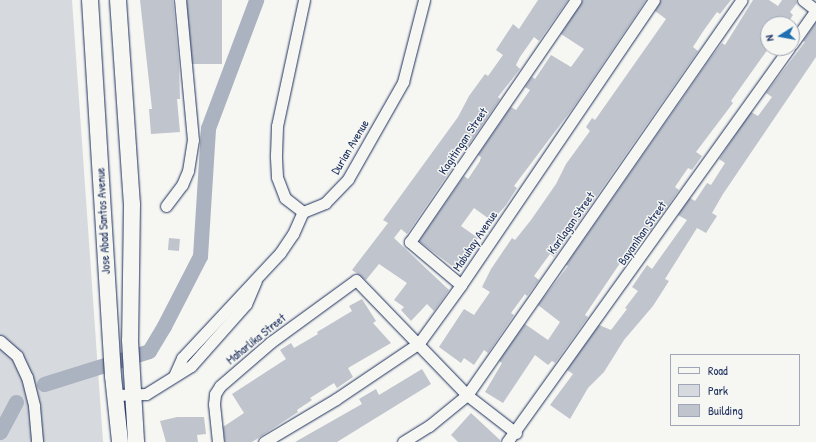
<!DOCTYPE html>
<style>
body{margin:0}
#map{position:relative;width:816px;height:442px;overflow:hidden;background:#f6f6f2;font-family:"Patrick Hand",sans-serif}
div>[style]{position:absolute}
[style*='--x']{left:calc(var(--x)*1px);top:calc(var(--y)*1px);width:calc(var(--w)*1px);rotate:calc(var(--a)*1deg)}
.green>*{inset:0;background:#d6d9dd}
.canal>*{height:15px;margin:-7.5px;padding:0 7.5px;transform-origin:7.5px;border-radius:7.5px;background:#abb2c0}
.building>*{inset:0;background:#c0c4cd;transform-origin:0 0}
.roads{filter:drop-shadow(0 0 1px #1b2f5e) drop-shadow(0 0 1px #1b2f5e)}
.minor>*{height:11px;margin:-5.5px;padding:0 5.5px;transform-origin:5.5px;border-radius:5.5px;background:#f6f6f2}
.secondary>*{height:16px;margin:-8px;padding:0 8px;transform-origin:8px;border-radius:8px;background:#f6f6f2}
span{translate:-50% -50%;white-space:nowrap;text-align:center;line-height:1.15;-webkit-text-stroke:3px #f6f6f2;paint-order:stroke}
.street-label{font-size:12px;color:#1b2f5e}
.legend{position:absolute;left:670px;top:354px;width:130px;height:72px;box-sizing:border-box;background:#f6f6f2;border:1px solid #9ea6b7;margin:0;padding:5px 7px;list-style:none;font-size:12px;color:#1b2f5e}
.legend li{display:flex;align-items:center;gap:8px;height:20px}
.legend b{width:20px;border:1px solid #9ea6b7}
.north{position:absolute;left:760px;top:16px;width:40px;height:40px;box-sizing:border-box;background:#f6f6f2;border:1px solid #9ea6b7;border-radius:50%;rotate:259deg;font-size:11px;font-weight:700;line-height:16px;text-align:center;color:#1b2f5e}
.north::after{content:'';display:block;margin:auto;width:14px;height:18px;background:#1f6fb2;clip-path:polygon(50% 0,100% 100%,50% 72%,0 100%)}
</style>
<div id="map">
<div class="green">
<div style="clip-path:polygon(0 0,72px 0,103px 442px,0 442px)"></div>
</div>
<div class="canal">
<div style="--x:44;--y:384;--w:110;--a:-17.4"></div>
<div style="--x:149;--y:351;--w:29;--a:-59"></div>
<div style="--x:164;--y:326;--w:79;--a:-62.8"></div>
<div style="--x:200;--y:256;--w:128;--a:-86.4"></div>
<div style="--x:208;--y:128;--w:137;--a:-69.4"></div>
<div style="--x:0;--y:432;--w:34;--a:-62"></div>
</div>
<div class="building">
<div style="clip-path:polygon(140px 0,173px 0,179px 65px,180px 99px,177px 99px,180px 132px,151px 134px,149px 109px,152px 109px)"></div>
<div style="left:187px;top:0;width:35px;height:64px"></div>
<div style="clip-path:polygon(538px 0,568px 0,539px 41px,534px 37px,520px 57px,516px 65px,520px 69px,498px 97px,500px 99px,467px 147px,463px 145px,448px 165px,452px 168px,407px 234px,401px 229px,394px 238px,449px 290px,434px 311px,427px 304px,411px 321px,401px 310px,404px 307px,394px 300px,407px 283px,379px 264px,366px 280px,352px 270px,388px 223px,383px 220px,458px 117px,469px 96px,485px 74px,488px 76px,503px 55px,496px 50px,513px 24px,519px 29px)"></div>
<div style="clip-path:polygon(583px 0,646px 0,572px 109px,514px 186px,517px 188px,506px 205px,492px 221px,474px 208px,461px 226px,478px 238px,456px 269px,419px 241px,464px 176px,468px 179px,480px 161px,481px 157px,478px 155px,511px 107px,516px 110px,530px 90px,525px 87px,532px 77px,535px 79px,551px 55px,571px 67px,584px 49px,561px 34px)"></div>
<div style="clip-path:polygon(661px 0,731px 0,720px 14px,717px 12px,704px 30px,693px 47px,698px 51px,554px 257px,550px 254px,534px 276px,539px 280px,527px 296px,525px 294px,511px 313px,514px 315px,488px 353px,484px 350px,474px 365px,464px 358px,461px 363px,439px 347px,464px 309px,474px 315px,490px 292px,482px 287px,491px 269px,512px 238px,515px 240px,531px 220px,556px 184px,566px 164px,590px 131px,586px 127px,592px 118px,595px 120px,666px 19px,655px 11px)"></div>
<div style="clip-path:polygon(753px 0,769px 0,778px 6px,782px 0,796px 0,797px 3px,790px 12px,793px 15px,787px 24px,768px 24px,768px 49px,731px 101px,733px 103px,696px 152px,702px 156px,692px 170px,688px 168px,675px 187px,679px 190px,640px 245px,635px 241px,585px 315px,588px 317px,555px 363px,552px 361px,548px 365px,535px 355px,503px 403px,485px 392px,502px 363px,499px 361px,525px 324px,548px 340px,560px 322px,538px 305px,568px 266px,566px 265px,709px 60px,722px 43px,725px 45px)"></div>
<div style="clip-path:polygon(816px 22px,816px 57px,723px 194px,712px 213px,717px 216px,706px 233px,697px 228px,665px 279px,669px 281px,653px 306px,624px 340px,604px 372px,588px 388px,570px 419px,550px 405px,573px 374px,567px 370px,599px 325px,611px 330px,627px 309px,625px 308px,638px 291px,632px 287px,647px 265px,652px 269px,687px 220px,678px 215px,690px 198px,695px 201px,707px 183px,711px 185px,725px 163px,719px 159px,751px 112px,758px 116px,772px 97px,766px 93px,805px 42px,803px 41px)"></div>
<div style="left:169px;top:238px;width:11px;height:12px;rotate:5deg"></div>
<div style="clip-path:polygon(362px 299px,376px 321px,373px 323px,391px 343px,348px 368px,353px 377px,337px 388px,334px 383px,310px 398px,312px 400px,297px 410px,298px 412px,252px 442px,225px 442px,223px 427px,244px 413px,232px 394px,286px 359px,280px 350px,291px 343px,294px 348px,318px 334px,317px 332px,352px 311px,349px 306px)"></div>
<div style="clip-path:polygon(422px 369px,431px 384px,337px 442px,295px 442px,362px 404px,359px 399px,376px 389px,379px 395px)"></div>
<div style="clip-path:polygon(471px 413px,500px 440px,500px 442px,458px 442px,451px 435px)"></div>
<div style="clip-path:polygon(177px 417px,204px 417px,206px 434px,197px 435px,198px 442px,166px 442px,160px 421px)"></div>
</div>
<div class="roads">
<div class="minor">
<div style="--x:803;--y:0;--w:16;--a:38"></div>
<div style="--x:792;--y:44;--w:42;--a:-54.8"></div>
<div style="--x:166;--y:206;--w:26;--a:-53"></div>
<div style="--x:182;--y:185;--w:15;--a:-67"></div>
<div style="--x:188;--y:171;--w:31;--a:-81"></div>
<div style="--x:193;--y:140;--w:141;--a:-95.3"></div>
<div style="--x:303;--y:212;--w:23;--a:-142"></div>
<div style="--x:285;--y:198;--w:22;--a:-111"></div>
<div style="--x:277;--y:177;--w:22;--a:-93"></div>
<div style="--x:276;--y:155;--w:29;--a:-88"></div>
<div style="--x:277;--y:126;--w:129;--a:-77.9"></div>
<div style="--x:461;--y:285;--w:67;--a:-139.9"></div>
<div style="--x:410;--y:242;--w:293;--a:-55.6"></div>
<div style="--x:0;--y:341;--w:23;--a:41"></div>
<div style="--x:17;--y:356;--w:23;--a:65"></div>
<div style="--x:27;--y:377;--w:30;--a:76"></div>
<div style="--x:34;--y:406;--w:36;--a:85"></div>
<div style="--x:174;--y:376;--w:20;--a:-66"></div>
<div style="--x:182;--y:358;--w:144;--a:-47"></div>
<div style="--x:280;--y:253;--w:23;--a:-56"></div>
<div style="--x:293;--y:234;--w:24;--a:-66"></div>
<div style="--x:303;--y:212;--w:24;--a:-22"></div>
<div style="--x:325;--y:203;--w:33;--a:-46"></div>
<div style="--x:348;--y:179;--w:112;--a:-60.4"></div>
<div style="--x:403;--y:82;--w:85;--a:-75.6"></div>
<div style="--x:115;--y:395;--w:31;--a:-2"></div>
<div style="--x:146;--y:394;--w:53;--a:-31.9"></div>
<div style="--x:191;--y:366;--w:83;--a:-48.4"></div>
<div style="--x:246;--y:304;--w:25;--a:-67"></div>
<div style="--x:218;--y:442;--w:38;--a:-96"></div>
<div style="--x:214;--y:404;--w:10;--a:-84"></div>
<div style="--x:215;--y:394;--w:9;--a:-58"></div>
<div style="--x:220;--y:386;--w:67;--a:-40.8"></div>
<div style="--x:271;--y:342;--w:105;--a:-36.1"></div>
<div style="--x:356;--y:280;--w:160;--a:46"></div>
<div style="--x:467;--y:395;--w:62;--a:37.8"></div>
<div style="--x:264;--y:442;--w:84;--a:-30.8"></div>
<div style="--x:336;--y:399;--w:100;--a:-34"></div>
<div style="--x:419;--y:343;--w:72;--a:-54.1"></div>
<div style="--x:461;--y:285;--w:344;--a:-55.9"></div>
<div style="--x:403;--y:442;--w:31;--a:-32"></div>
<div style="--x:429;--y:426;--w:49;--a:-39.2"></div>
<div style="--x:467;--y:395;--w:481;--a:-55.2"></div>
<div style="--x:507;--y:442;--w:485;--a:-54.4"></div>
</div>
<div class="secondary">
<div style="--x:90;--y:0;--w:377;--a:86.5"></div>
<div style="--x:113;--y:376;--w:66;--a:83.9"></div>
<div style="--x:118;--y:0;--w:204;--a:86.1"></div>
<div style="--x:132;--y:204;--w:136;--a:90.8"></div>
<div style="--x:130;--y:340;--w:102;--a:86.6"></div>
</div>
</div>
<div class="street-label">
<span style="left:463px;top:141px;rotate:-56deg">Kagitingan Street</span>
<span style="left:350px;top:147px;rotate:-59deg">Durian Avenue</span>
<span style="left:103px;top:221px;rotate:-93deg">Jose Abad Santos Avenue</span>
<span style="left:571px;top:223px;rotate:-55deg">Karilagan Street</span>
<span style="left:642px;top:233px;rotate:-55deg">Bayanihan Street</span>
<span style="left:475px;top:241px;rotate:-56deg">Mabuhay Avenue</span>
<span style="left:256px;top:339px;rotate:-39deg">Maharlika Street</span>
</div>
<ul class="legend">
<li><b style="height:5px;background:#f6f6f2"></b>Road</li>
<li><b style="height:11px;background:#d6d9dd"></b>Park</li>
<li><b style="height:11px;background:#c0c4cd"></b>Building</li>
</ul>
<div class="north">N</div>
</div>
